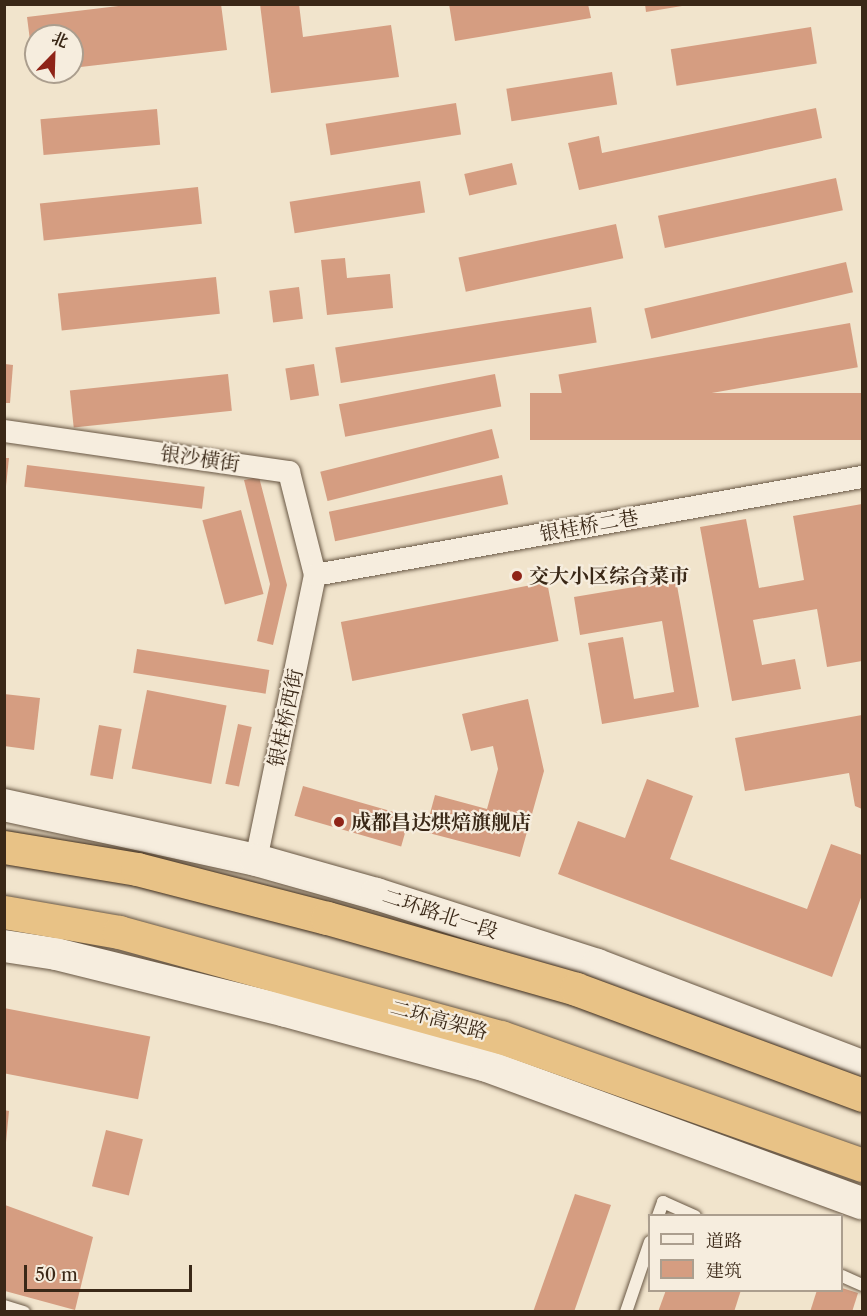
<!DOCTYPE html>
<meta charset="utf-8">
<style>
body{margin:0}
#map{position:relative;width:867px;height:1316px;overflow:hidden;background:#f1e4cc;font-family:"Libre Caslon Text","Noto Serif SC",serif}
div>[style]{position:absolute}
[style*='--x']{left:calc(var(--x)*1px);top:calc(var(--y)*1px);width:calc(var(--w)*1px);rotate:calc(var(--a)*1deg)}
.building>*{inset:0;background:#d59d81;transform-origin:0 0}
.roads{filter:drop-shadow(0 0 2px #685744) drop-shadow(0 0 2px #685744)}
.service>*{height:12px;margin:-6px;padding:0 6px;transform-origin:6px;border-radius:6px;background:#f6edde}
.minor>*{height:22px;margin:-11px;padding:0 11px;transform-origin:11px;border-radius:11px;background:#f6edde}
.secondary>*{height:32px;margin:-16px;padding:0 16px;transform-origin:16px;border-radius:16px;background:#f6edde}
.trunk>*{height:33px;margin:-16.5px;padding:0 16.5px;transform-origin:16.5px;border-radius:16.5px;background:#e8c286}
.bridges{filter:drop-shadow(0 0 2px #3a2817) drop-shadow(0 0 2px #3a2817)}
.trunk-bridge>*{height:33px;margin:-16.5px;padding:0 16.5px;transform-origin:16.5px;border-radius:16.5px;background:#e8c286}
.dots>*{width:16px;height:16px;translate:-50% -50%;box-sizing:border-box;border:3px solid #f6edde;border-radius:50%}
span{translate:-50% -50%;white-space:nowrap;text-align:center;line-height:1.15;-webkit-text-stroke:4.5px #f6edde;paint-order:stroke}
.street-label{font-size:20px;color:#3a2817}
.poi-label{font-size:20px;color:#3a2817;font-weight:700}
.left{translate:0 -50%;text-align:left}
.frame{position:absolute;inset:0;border:6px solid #3a2817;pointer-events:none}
.legend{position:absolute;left:648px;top:1214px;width:195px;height:78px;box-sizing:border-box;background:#f6edde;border:2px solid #ab9e8e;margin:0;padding:8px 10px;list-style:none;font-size:18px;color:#3a2817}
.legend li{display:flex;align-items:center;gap:12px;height:30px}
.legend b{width:30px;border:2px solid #ab9e8e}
.north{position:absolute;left:24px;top:24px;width:60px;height:60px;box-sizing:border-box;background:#f6edde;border:2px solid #ab9e8e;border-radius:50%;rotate:23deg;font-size:16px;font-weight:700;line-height:24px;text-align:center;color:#3a2817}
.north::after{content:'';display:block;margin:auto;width:21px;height:27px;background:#8f2418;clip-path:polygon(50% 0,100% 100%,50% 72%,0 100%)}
.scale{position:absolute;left:24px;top:1265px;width:168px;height:27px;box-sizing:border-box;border:3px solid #3a2817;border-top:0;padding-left:8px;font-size:18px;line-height:21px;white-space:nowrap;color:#3a2817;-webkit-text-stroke:4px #f6edde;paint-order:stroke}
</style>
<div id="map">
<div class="building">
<div style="clip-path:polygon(135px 4px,221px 4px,227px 50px,72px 68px,72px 36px,36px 36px,34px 72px,27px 17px)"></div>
<div style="clip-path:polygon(260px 4px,299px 4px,303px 37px,391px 25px,399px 77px,271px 93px)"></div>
<div style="clip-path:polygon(449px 4px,588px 4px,591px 18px,455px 41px)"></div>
<div style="clip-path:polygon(645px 4px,682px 4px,682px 6px,646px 12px)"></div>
<div style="left:811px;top:27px;width:37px;height:142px;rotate:81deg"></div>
<div style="left:612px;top:72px;width:33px;height:107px;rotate:81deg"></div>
<div style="left:456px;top:103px;width:32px;height:132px;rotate:81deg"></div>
<div style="clip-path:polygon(816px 108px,822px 138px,579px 190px,568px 143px,599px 136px,602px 153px)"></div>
<div style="left:157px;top:109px;width:36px;height:117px;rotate:85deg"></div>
<div style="left:512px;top:163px;width:22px;height:49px;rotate:77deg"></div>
<div style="left:836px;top:178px;width:33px;height:182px;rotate:78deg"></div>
<div style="left:420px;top:181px;width:32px;height:132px;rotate:81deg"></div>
<div style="left:198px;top:187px;width:37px;height:159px;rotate:84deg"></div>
<div style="left:616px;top:224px;width:35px;height:161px;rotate:78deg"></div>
<div style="clip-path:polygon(345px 258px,347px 278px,390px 274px,393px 308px,327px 315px,321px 260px)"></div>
<div style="left:846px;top:262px;width:31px;height:207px;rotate:77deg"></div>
<div style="left:216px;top:277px;width:37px;height:159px;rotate:84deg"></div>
<div style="left:299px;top:287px;width:32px;height:30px;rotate:83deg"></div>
<div style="left:591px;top:307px;width:36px;height:259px;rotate:81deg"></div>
<div style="left:850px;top:323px;width:45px;height:296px;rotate:80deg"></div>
<div style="clip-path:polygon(5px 364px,13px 365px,10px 403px,5px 403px)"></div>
<div style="left:314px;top:364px;width:32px;height:29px;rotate:81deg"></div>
<div style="left:228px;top:374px;width:37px;height:159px;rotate:84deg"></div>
<div style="left:495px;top:374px;width:33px;height:159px;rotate:79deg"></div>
<div style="left:862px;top:393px;width:47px;height:332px;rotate:90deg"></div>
<div style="left:492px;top:429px;width:30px;height:177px;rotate:76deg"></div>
<div style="clip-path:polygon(4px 458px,9px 458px,6px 486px,4px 486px)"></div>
<div style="left:27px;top:465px;width:179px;height:22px;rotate:7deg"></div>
<div style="left:502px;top:475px;width:30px;height:177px;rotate:78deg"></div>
<div style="clip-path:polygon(259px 477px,287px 585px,273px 645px,257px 641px,270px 584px,244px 480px)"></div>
<div style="clip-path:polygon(862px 504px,862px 661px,827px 667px,817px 609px,753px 620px,762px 665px,795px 659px,801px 689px,732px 701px,700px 527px,746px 519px,759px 588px,804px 580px,793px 516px)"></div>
<div style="left:241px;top:510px;width:87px;height:40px;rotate:75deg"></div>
<div style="clip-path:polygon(676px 580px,699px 707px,602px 724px,588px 643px,623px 637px,634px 699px,674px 692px,662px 621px,580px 635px,574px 597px)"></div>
<div style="left:547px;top:582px;width:60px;height:210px;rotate:79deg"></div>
<div style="left:137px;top:649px;width:134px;height:24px;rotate:9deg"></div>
<div style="left:147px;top:690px;width:81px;height:80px;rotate:11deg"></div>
<div style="clip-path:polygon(4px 694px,40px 698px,34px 750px,4px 746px)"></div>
<div style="clip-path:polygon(528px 699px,544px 771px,520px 857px,425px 832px,435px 795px,487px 809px,498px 769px,493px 746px,471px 751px,462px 714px)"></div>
<div style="clip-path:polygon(862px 715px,862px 809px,855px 806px,849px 773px,745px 791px,735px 738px)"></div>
<div style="left:238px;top:724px;width:14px;height:61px;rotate:12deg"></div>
<div style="left:99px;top:725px;width:23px;height:51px;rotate:10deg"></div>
<div style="clip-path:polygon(647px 779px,693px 796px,670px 859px,807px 909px,831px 844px,862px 855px,862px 895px,832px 977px,558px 874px,578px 821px,625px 838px)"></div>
<div style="left:303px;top:786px;width:111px;height:31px;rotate:16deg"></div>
<div style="left:4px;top:1008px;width:149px;height:64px;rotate:11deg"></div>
<div style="clip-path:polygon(4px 1110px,9px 1111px,6px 1142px,4px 1142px)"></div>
<div style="left:106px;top:1130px;width:38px;height:58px;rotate:14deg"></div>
<div style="clip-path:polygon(575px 1194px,611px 1205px,574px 1312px,533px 1312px)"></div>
<div style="clip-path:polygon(5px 1205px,93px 1237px,75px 1310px,5px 1291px)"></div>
<div style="clip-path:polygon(842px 1288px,858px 1293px,852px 1312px,810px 1312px,817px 1290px)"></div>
<div style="clip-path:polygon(666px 1290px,741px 1290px,734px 1312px,658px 1312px)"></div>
</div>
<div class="roads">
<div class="service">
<div style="--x:658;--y:1216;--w:15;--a:-70"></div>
<div style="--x:663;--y:1202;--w:35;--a:24"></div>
<div style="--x:842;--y:1276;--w:22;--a:24"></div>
<div style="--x:4;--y:1306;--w:21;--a:17"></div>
<div style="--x:626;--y:1312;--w:74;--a:-71.1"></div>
</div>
<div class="minor">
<div style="--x:4;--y:431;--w:288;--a:8.2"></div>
<div style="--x:289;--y:472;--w:106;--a:75.8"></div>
<div style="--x:315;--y:575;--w:291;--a:101.7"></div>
<div style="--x:315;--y:575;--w:556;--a:-10.16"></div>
</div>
<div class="secondary">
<div style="--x:4;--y:805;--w:258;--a:12.3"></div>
<div style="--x:256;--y:860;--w:125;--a:15.8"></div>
<div style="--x:376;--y:894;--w:232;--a:17.8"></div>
<div style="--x:597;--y:965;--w:284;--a:20.9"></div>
<div style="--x:4;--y:946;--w:53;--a:8.7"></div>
<div style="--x:56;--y:954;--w:237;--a:13.9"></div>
<div style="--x:286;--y:1011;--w:205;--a:15.3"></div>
<div style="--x:484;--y:1065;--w:402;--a:20.1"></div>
</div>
<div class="trunk">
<div style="--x:4;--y:912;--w:117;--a:9.9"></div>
<div style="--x:119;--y:932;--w:396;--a:15.4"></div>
<div style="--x:501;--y:1037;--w:383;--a:19.5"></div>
</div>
</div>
<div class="bridges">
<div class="trunk-bridge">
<div style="--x:4;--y:847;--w:135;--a:9.4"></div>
<div style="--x:137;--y:869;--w:196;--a:14.5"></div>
<div style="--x:327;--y:918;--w:259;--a:15.9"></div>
<div style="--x:576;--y:989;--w:305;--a:20.3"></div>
</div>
</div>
<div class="dots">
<div style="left:517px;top:576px;background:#8f2418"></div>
<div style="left:339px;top:822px;background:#8f2418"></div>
</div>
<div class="street-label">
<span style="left:200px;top:459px;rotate:8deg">银沙横街</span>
<span style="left:589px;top:526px;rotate:-10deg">银桂桥二巷</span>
<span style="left:286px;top:718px;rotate:-78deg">银桂桥西街</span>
<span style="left:440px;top:914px;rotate:18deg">二环路北一段</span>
<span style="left:439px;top:1020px;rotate:15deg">二环高架路</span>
</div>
<div class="poi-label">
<span class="left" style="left:529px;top:576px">交大小区综合菜市</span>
<span class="left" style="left:351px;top:822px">成都昌达烘焙旗舰店</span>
</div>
<div class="frame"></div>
<ul class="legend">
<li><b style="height:8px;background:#f6edde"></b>道路</li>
<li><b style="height:16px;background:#d59d81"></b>建筑</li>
</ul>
<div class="north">北</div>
<div class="scale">50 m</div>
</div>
